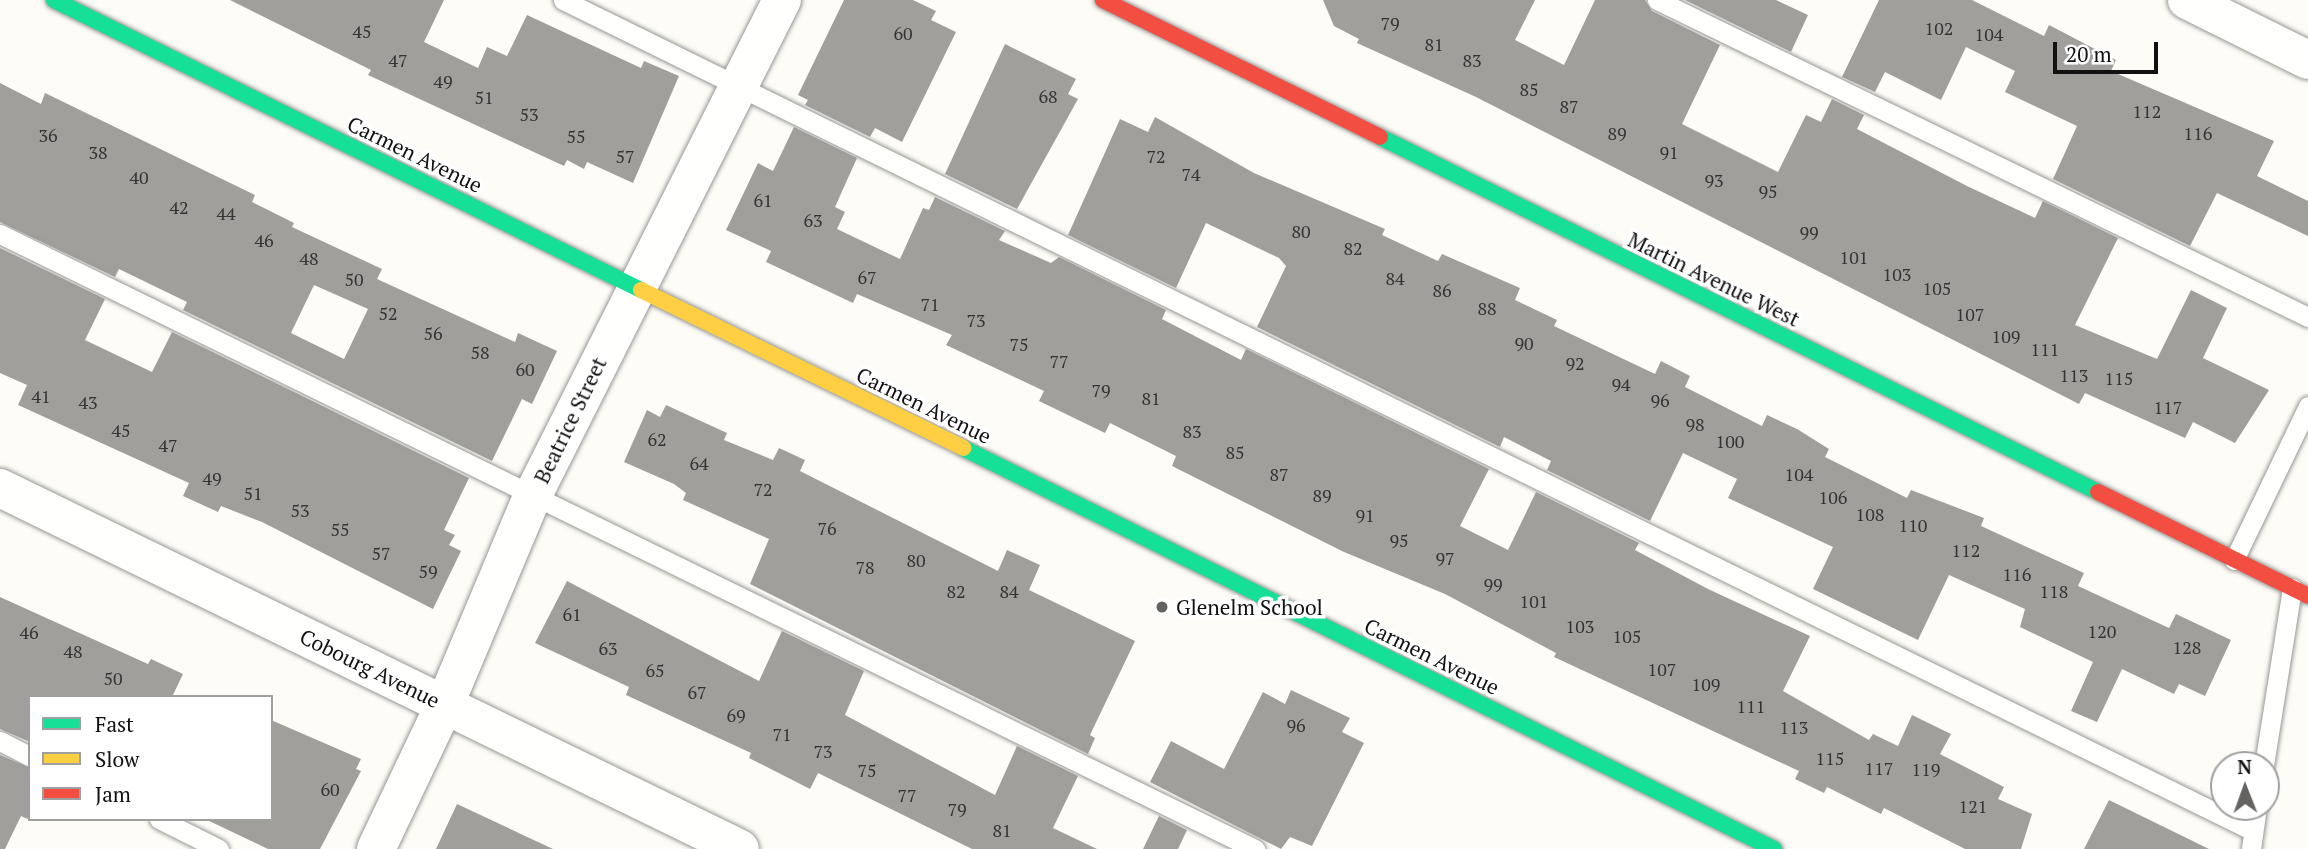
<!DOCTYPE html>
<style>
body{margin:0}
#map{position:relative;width:2308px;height:849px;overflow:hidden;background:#fdfcf7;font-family:"PT Serif",serif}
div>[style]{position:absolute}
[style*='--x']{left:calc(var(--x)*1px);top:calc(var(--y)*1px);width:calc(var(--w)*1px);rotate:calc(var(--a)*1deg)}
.building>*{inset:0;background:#a19f9c}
.roads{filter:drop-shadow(0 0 2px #979795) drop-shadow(0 0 2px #979795)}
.lane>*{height:19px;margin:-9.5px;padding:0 9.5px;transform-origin:9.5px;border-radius:9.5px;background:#fffffe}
.street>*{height:38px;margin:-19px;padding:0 19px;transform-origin:19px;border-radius:19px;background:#fffffe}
.fast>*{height:16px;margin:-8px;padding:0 8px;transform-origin:8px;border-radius:8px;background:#16e098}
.slow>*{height:16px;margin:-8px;padding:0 8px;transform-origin:8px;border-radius:8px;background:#ffcf43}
.jam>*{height:16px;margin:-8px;padding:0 8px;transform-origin:8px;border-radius:8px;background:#f24e42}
.dots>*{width:19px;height:19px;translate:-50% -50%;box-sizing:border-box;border:4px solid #fff;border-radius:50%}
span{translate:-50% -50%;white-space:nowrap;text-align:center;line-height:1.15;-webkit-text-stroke:7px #fff;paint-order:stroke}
.number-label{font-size:18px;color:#353434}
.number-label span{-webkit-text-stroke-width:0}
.street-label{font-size:21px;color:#111}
.poi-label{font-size:21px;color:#111}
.left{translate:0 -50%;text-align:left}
.legend{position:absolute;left:28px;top:695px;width:245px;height:126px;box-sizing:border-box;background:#fff;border:2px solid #a0a0a0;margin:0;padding:9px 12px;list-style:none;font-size:21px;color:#111}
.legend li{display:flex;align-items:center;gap:14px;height:35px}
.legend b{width:35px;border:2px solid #a0a0a0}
.north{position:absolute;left:2210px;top:751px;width:70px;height:70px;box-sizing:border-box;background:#fff;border:2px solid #a0a0a0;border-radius:50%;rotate:359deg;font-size:19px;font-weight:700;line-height:28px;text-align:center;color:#111}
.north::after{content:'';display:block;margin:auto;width:24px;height:32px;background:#646362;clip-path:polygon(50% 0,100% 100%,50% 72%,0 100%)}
.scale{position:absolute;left:2053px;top:42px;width:105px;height:32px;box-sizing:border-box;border:4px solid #111;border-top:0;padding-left:9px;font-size:21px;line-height:24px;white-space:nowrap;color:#111;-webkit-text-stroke:5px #fff;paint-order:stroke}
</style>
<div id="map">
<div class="building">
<div style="clip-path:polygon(230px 0,444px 0,424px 42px,478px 68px,487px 47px,507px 56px,527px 15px,641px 68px,644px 61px,679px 76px,633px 183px,587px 162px,584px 169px,567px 160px,564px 166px,368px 75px,371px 70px)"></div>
<div style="clip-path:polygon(844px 0,913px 0,936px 11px,931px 20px,956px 32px,902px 142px,875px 128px,870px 137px,805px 105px,808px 100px,798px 95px)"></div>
<div style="clip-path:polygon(1323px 0,1535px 0,1515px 40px,1564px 65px,1595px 0,1645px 0,1652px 11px,1720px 45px,1682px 124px,1778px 172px,1806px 115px,1821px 122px,1832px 99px,1864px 115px,1857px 129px,1967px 186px,2035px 218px,2043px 201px,2118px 238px,2075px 325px,2157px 359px,2191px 290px,2227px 308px,2203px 358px,2269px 390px,2235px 443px,2193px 422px,2185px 438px,2085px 393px,2079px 404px,1476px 97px,1357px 43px,1359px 39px,1334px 26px)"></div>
<div style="clip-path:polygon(1685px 0,1776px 0,1808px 15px,1791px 52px)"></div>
<div style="clip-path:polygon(1879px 0,1972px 0,2044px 36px,2049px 25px,2116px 60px,2111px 71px,2274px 141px,2257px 176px,2308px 201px,2308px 236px,2217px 193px,2190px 246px,2053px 179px,2077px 126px,2005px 92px,2015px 71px,1966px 47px,1941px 100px,1885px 72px,1875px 92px,1842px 77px)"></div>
<div style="clip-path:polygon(1005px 44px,1076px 79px,1068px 94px,1078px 99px,1017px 209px,945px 174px)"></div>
<div style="clip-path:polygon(evenodd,0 83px,41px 104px,45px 93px,255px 195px,252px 202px,294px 223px,292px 227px,382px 269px,377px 279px,515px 342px,518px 333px,557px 351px,532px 404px,522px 399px,492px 461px,183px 310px,187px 302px,119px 269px,115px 277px,0 222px,0 83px,314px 285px,368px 309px,344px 359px,291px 333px,314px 285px)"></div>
<div style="clip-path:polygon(1155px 117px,1254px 173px,1385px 229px,1382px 235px,1438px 261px,1442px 254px,1520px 288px,1515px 300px,1557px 320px,1554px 326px,1655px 374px,1661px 361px,1690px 376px,1685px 387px,1762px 426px,1767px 415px,1797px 429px,1829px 449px,1825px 457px,1907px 498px,1911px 490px,1984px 518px,1981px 526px,2084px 573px,2078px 586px,2169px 628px,2176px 614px,2231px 640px,2205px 696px,2179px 684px,2174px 694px,2122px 669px,2097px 722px,2071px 711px,2093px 662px,2020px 627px,2025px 609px,1949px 575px,1918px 640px,1813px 589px,1833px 547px,1728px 498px,1737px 479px,1683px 453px,1650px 521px,1547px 470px,1551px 461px,1504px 437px,1500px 447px,1257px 327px,1286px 266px,1279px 258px,1206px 223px,1176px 288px,1068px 235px,1120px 119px,1148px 132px)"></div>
<div style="clip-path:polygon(794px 127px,857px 158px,835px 207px,845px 212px,837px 229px,900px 259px,923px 208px,929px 210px,935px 197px,1005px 231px,999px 240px,1051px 263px,1059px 257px,1166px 310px,1162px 319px,1241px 360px,1246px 349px,1489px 469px,1460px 526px,1508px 550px,1536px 492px,1639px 543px,1635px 550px,1708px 589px,1810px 636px,1783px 691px,1869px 740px,1873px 734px,1898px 746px,1912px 715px,1951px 734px,1940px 754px,2004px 787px,1998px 799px,2032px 814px,2021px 849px,1965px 849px,1884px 808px,1881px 814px,1827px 787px,1824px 793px,1795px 779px,1799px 771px,1554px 657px,1556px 653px,1445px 594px,1344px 552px,1172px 466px,1176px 456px,1110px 423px,1105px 433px,1039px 401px,1044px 391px,946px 345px,952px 335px,857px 294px,853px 303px,766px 262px,771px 251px,726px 230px,758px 163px,773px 171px)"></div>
<div style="clip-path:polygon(0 248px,105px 299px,85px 340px,152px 372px,172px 332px,469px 478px,444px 530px,455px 535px,449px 545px,461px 551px,433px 609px,262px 522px,221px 506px,218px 512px,183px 496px,189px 483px,18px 405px,27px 385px,0 373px)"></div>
<div style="clip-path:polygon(666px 405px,727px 433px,724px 440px,773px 460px,779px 448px,805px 460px,800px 471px,998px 571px,1007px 550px,1040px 565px,1029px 590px,1135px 641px,1090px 735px,1095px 738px,1088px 754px,750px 584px,769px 539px,683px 500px,686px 493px,674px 484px,624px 462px,647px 410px,660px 417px)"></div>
<div style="clip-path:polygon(567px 581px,759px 681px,782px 631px,864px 671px,845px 715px,995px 795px,1017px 746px,1078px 776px,1053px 828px,1097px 849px,972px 849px,818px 773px,810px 789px,749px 758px,751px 753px,626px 695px,629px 687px,535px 643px)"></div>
<div style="clip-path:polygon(0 597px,148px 664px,151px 659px,183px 674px,172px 697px,30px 697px,30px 742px,0 729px)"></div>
<div style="clip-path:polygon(1291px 690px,1350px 718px,1342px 732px,1364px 743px,1312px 846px,1290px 837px,1281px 849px,1150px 782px,1171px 741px,1224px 769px,1263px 692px,1285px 704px)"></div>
<div style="clip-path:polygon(271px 720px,361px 759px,356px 769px,361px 771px,320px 849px,268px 849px,205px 819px,271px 819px)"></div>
<div style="clip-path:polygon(0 755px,30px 768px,30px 820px,21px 816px,5px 849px,0 849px)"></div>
<div style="clip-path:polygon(2109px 800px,2209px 849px,2084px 849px)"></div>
<div style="clip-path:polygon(457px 804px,553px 849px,436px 849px)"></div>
<div style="clip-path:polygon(1159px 816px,1187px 830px,1178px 849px,1143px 849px)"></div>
</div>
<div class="roads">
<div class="lane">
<div style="--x:563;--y:0;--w:1883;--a:26.18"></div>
<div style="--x:1657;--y:0;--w:724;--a:25.96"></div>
<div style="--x:0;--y:234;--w:1398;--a:26.11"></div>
<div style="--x:2234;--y:560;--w:171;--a:-64.3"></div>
<div style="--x:0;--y:741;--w:34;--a:27"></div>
<div style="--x:2264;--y:765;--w:179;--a:-81"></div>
<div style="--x:159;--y:819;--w:67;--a:26.6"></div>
<div style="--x:2251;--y:849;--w:42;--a:-81.9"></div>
</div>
<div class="street">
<div style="--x:2187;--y:0;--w:135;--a:26.4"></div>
<div style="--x:0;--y:488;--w:823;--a:26"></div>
<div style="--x:376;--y:849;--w:161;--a:-64.6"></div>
<div style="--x:445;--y:704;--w:227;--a:-67.2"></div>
<div style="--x:533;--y:495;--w:554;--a:-63.3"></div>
</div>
<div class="fast">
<div style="--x:54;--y:0;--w:655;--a:26.29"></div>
<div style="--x:1380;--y:137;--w:801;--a:26.31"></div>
<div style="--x:963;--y:448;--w:905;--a:26.31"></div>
</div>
<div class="slow">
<div style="--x:641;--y:290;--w:359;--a:26.1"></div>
</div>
<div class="jam">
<div style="--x:1103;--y:0;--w:309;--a:26.3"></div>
<div style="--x:2098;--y:492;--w:234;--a:26.3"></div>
</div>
</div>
<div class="dots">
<div style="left:1162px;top:607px;background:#646362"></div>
</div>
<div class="number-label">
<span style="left:1390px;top:23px">79</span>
<span style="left:1939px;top:28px">102</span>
<span style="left:362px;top:31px">45</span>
<span style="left:903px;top:33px">60</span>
<span style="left:1989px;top:34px">104</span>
<span style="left:1434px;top:44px">81</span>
<span style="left:398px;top:60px">47</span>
<span style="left:1472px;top:60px">83</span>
<span style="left:443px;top:81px">49</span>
<span style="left:1529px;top:89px">85</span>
<span style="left:1048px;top:96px">68</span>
<span style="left:484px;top:97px">51</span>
<span style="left:1569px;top:106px">87</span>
<span style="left:2147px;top:111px">112</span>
<span style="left:529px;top:114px">53</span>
<span style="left:1617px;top:133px">89</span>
<span style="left:2198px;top:133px">116</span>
<span style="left:48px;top:135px">36</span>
<span style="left:576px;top:136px">55</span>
<span style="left:98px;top:152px">38</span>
<span style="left:1669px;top:152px">91</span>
<span style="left:625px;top:156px">57</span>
<span style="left:1156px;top:156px">72</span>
<span style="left:1191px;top:174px">74</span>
<span style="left:139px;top:177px">40</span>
<span style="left:1714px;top:180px">93</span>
<span style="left:1768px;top:191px">95</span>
<span style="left:763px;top:200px">61</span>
<span style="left:179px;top:207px">42</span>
<span style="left:226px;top:213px">44</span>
<span style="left:813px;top:220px">63</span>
<span style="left:1301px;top:231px">80</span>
<span style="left:1809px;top:232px">99</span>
<span style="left:264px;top:240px">46</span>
<span style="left:1353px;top:248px">82</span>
<span style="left:1854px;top:257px">101</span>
<span style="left:309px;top:258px">48</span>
<span style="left:1897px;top:274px">103</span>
<span style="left:867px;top:277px">67</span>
<span style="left:1395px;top:278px">84</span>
<span style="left:354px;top:279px">50</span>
<span style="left:1937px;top:288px">105</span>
<span style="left:1442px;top:290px">86</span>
<span style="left:930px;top:304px">71</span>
<span style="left:1487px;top:308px">88</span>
<span style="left:388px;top:313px">52</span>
<span style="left:1970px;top:314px">107</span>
<span style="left:976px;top:320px">73</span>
<span style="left:433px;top:333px">56</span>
<span style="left:2006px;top:336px">109</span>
<span style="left:1524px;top:343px">90</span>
<span style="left:1019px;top:344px">75</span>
<span style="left:2045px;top:349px">111</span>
<span style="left:480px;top:352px">58</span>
<span style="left:1059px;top:361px">77</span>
<span style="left:1575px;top:363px">92</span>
<span style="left:525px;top:369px">60</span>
<span style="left:2074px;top:375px">113</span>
<span style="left:2119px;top:378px">115</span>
<span style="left:1621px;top:384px">94</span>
<span style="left:1101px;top:390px">79</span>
<span style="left:41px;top:396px">41</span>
<span style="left:1151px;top:398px">81</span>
<span style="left:1660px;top:400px">96</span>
<span style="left:88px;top:402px">43</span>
<span style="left:2168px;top:407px">117</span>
<span style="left:1695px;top:424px">98</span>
<span style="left:121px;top:430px">45</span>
<span style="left:1192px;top:431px">83</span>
<span style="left:657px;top:439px">62</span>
<span style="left:1730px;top:441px">100</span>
<span style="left:168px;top:445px">47</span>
<span style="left:1235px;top:452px">85</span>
<span style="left:699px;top:463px">64</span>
<span style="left:1279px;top:474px">87</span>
<span style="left:1799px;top:474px">104</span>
<span style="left:212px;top:478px">49</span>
<span style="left:763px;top:489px">72</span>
<span style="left:253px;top:493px">51</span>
<span style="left:1322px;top:495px">89</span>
<span style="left:1833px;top:497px">106</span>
<span style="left:300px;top:510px">53</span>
<span style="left:1870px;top:514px">108</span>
<span style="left:1365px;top:515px">91</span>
<span style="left:1913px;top:525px">110</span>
<span style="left:827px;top:528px">76</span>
<span style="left:340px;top:529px">55</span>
<span style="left:1399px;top:540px">95</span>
<span style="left:1966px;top:550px">112</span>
<span style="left:381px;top:553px">57</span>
<span style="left:1445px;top:558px">97</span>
<span style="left:916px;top:560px">80</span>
<span style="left:865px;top:567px">78</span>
<span style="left:428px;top:571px">59</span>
<span style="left:2017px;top:574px">116</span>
<span style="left:1493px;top:584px">99</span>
<span style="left:956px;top:591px">82</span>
<span style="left:1009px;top:591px">84</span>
<span style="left:2054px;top:591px">118</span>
<span style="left:1534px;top:601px">101</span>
<span style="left:572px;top:614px">61</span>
<span style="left:1580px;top:626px">103</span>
<span style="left:2102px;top:631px">120</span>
<span style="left:29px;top:632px">46</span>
<span style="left:1627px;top:636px">105</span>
<span style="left:2187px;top:647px">128</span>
<span style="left:608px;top:648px">63</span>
<span style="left:73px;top:651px">48</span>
<span style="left:1662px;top:669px">107</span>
<span style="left:655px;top:670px">65</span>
<span style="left:113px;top:678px">50</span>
<span style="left:1706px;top:684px">109</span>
<span style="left:697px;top:692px">67</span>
<span style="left:1751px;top:706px">111</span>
<span style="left:736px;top:715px">69</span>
<span style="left:1296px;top:725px">96</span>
<span style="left:1794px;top:727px">113</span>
<span style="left:782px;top:734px">71</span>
<span style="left:823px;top:751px">73</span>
<span style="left:1830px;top:758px">115</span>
<span style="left:1879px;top:768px">117</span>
<span style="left:1926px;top:769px">119</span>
<span style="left:867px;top:770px">75</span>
<span style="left:330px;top:789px">60</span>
<span style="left:907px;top:795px">77</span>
<span style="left:1973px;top:806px">121</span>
<span style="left:957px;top:809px">79</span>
<span style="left:1002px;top:830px">81</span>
</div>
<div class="street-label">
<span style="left:415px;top:154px;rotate:26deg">Carmen Avenue</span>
<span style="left:1714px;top:279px;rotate:26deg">Martin Avenue West</span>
<span style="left:924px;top:405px;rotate:26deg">Carmen Avenue</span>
<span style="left:570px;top:420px;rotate:-64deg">Beatrice Street</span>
<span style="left:1432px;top:656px;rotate:26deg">Carmen Avenue</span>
<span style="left:370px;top:668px;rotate:26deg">Cobourg Avenue</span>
</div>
<div class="poi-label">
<span class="left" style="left:1176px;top:607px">Glenelm School</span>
</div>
<ul class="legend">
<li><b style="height:9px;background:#16e098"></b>Fast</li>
<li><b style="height:9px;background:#ffcf43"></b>Slow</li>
<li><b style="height:9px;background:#f24e42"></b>Jam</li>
</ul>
<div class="north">N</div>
<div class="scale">20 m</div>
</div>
